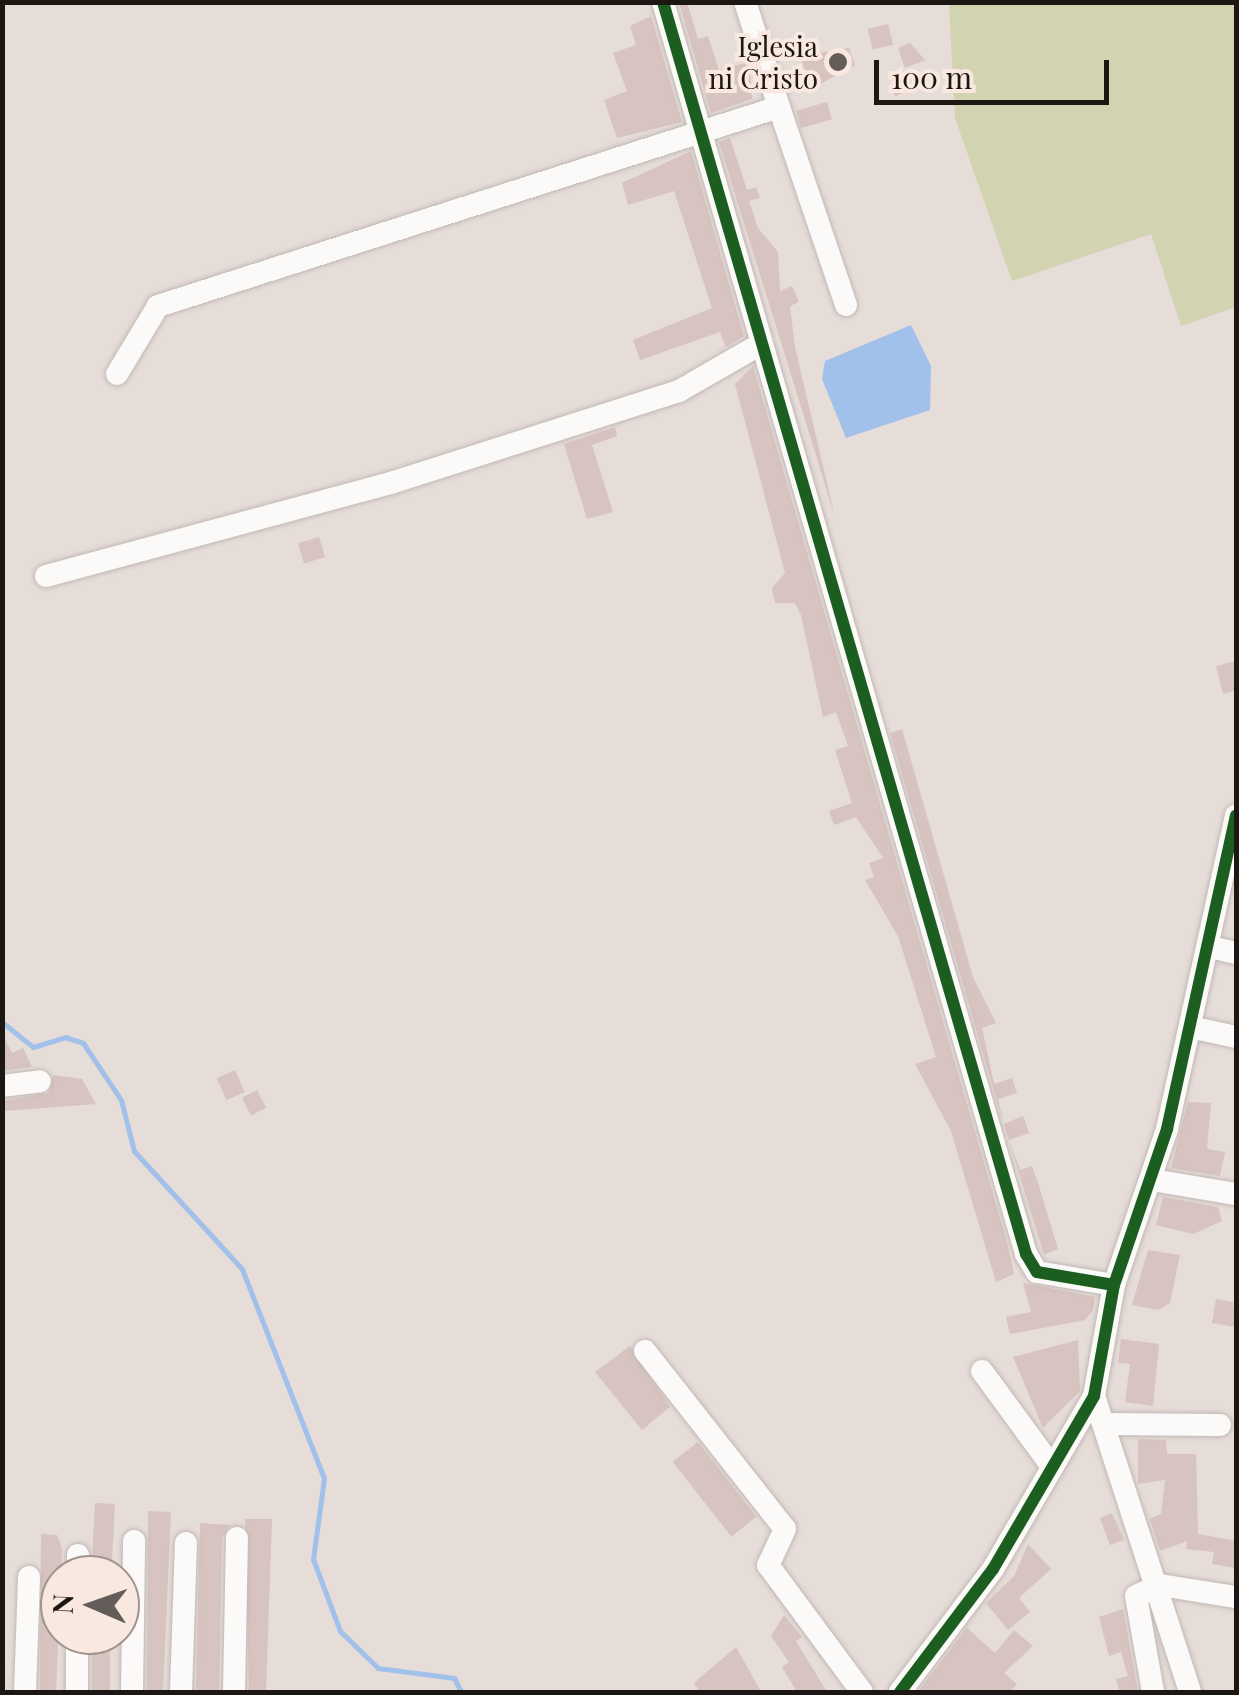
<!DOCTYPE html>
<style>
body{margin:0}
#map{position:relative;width:1239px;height:1695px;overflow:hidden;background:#e6dcd8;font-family:"Playfair Display",serif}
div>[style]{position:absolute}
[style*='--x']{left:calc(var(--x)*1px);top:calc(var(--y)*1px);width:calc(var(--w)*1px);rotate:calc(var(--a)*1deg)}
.green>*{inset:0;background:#d2d3b0}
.water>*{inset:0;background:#a1c0ea}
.stream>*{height:5px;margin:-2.5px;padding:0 2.5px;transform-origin:2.5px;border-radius:2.5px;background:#a1c0ea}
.building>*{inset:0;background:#d7c3c0;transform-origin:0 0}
.roads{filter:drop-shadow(0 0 2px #c0b9b5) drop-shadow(0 0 2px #c0b9b5)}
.minor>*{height:22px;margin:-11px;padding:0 11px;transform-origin:11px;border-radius:11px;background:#fbfaf9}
.cycleway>*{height:12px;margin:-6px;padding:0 6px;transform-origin:6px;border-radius:6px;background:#1b5e20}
.dots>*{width:28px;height:28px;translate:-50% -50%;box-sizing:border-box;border:5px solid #f9e8df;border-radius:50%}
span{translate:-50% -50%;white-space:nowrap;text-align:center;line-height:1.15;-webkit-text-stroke:8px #f9e8df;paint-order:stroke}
.poi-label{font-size:28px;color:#1d1714}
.right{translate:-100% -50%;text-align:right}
.frame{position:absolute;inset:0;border:5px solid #1d1714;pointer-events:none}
.north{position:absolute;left:40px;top:1555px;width:100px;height:100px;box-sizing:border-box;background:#f9e8df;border:2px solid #a1948e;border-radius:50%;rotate:272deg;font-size:28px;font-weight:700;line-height:40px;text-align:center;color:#1d1714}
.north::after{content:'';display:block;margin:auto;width:35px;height:45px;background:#635c59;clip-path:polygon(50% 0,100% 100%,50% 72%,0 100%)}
.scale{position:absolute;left:874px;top:60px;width:235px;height:45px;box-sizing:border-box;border:5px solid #1d1714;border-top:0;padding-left:12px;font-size:30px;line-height:35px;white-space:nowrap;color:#1d1714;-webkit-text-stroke:8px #f9e8df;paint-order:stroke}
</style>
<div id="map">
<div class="green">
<div style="clip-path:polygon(949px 3px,1236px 3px,1236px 307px,1181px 326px,1151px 234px,1012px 281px,955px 118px)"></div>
</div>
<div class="water">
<div style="clip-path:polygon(911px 325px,931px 366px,930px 410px,846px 438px,822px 379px,825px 361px)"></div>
</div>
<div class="stream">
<div style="--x:2;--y:1022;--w:40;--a:39"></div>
<div style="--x:33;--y:1047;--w:34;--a:-17"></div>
<div style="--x:65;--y:1037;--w:19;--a:18"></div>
<div style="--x:83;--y:1043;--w:69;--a:56.3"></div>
<div style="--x:121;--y:1100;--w:53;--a:75.7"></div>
<div style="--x:134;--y:1151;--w:160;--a:47.5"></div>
<div style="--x:242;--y:1269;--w:225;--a:68.6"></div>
<div style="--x:324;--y:1478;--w:82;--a:97.7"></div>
<div style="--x:313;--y:1559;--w:77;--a:69.4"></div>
<div style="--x:340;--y:1631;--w:53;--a:44.2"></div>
<div style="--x:378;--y:1668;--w:77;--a:7.5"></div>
<div style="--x:454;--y:1678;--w:16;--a:63"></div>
</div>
<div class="building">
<div style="clip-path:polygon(679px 2px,687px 2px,698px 39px,708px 36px,719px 70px,749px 62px,752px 99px,711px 113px)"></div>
<div style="clip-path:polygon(651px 16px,682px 122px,617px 138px,604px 100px,627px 91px,613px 53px,636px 45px,630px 26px)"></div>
<div style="left:888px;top:24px;width:21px;height:21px;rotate:76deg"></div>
<div style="clip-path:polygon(910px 43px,925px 60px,905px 68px,898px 48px)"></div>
<div style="clip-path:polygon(849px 48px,855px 65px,811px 89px,800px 56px)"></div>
<div style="clip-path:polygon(912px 72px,915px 86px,895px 97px,891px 76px)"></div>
<div style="left:827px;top:102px;width:18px;height:32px;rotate:74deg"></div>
<div style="clip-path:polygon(730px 138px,747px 190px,756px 187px,760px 198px,749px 201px,758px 228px,778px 252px,780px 291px,792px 286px,799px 302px,790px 306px,795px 347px,835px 517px,719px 142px)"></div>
<div style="clip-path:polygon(691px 151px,744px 336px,726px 347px,720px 332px,640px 360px,633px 340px,712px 308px,674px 191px,628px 205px,622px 183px)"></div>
<div style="clip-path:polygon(753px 366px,1007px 1242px,1014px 1274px,996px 1282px,951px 1131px,915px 1064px,936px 1057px,898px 936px,865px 880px,874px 877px,869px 863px,883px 858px,856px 817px,834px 825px,829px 811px,852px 803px,835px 750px,848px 746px,836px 712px,823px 717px,801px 615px,795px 603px,775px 603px,772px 588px,785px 573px,735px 384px)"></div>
<div style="clip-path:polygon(615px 427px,617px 436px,592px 445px,613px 512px,587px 519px,564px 444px)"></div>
<div style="left:319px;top:537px;width:21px;height:22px;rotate:73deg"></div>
<div style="clip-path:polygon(1236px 661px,1236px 690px,1223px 694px,1216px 666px)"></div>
<div style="clip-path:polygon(902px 729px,973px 977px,996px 1023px,982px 1028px,994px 1084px,1012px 1078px,1017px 1093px,998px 1099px,1003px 1122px,890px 733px)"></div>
<div style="clip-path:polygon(2px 1033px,12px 1053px,23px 1048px,32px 1067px,2px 1071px)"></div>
<div style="left:235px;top:1070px;width:24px;height:20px;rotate:66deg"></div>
<div style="clip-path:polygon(53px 1075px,82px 1079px,96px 1104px,4px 1111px,3px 1101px,48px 1093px)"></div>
<div style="left:257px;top:1090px;width:20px;height:17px;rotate:63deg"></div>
<div style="clip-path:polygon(1188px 1102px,1211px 1103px,1207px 1149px,1225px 1152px,1220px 1176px,1171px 1168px)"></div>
<div style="clip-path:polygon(1023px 1116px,1029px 1133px,1009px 1140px,1020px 1170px,1032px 1166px,1039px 1186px,1058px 1249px,1044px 1255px,1004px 1124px)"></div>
<div style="clip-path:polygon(1163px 1197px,1218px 1207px,1222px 1221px,1193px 1234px,1156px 1225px)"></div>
<div style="clip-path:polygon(1148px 1250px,1180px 1255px,1170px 1303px,1158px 1310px,1132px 1305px)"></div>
<div style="clip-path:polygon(1023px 1283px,1095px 1297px,1093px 1310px,1085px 1320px,1010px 1334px,1006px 1317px,1031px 1312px)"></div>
<div style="clip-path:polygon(1216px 1299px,1233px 1302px,1236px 1327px,1212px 1323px)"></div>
<div style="clip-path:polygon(1121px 1339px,1159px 1344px,1153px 1406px,1125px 1402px,1130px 1364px,1118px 1363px)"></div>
<div style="clip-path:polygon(1078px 1340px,1080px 1391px,1043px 1428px,1013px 1357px)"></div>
<div style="clip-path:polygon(630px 1346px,670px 1407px,642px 1430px,595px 1372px)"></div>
<div style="clip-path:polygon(1138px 1439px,1166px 1440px,1167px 1454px,1196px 1454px,1198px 1534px,1236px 1541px,1236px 1568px,1212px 1564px,1214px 1552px,1186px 1549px,1187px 1541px,1160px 1551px,1150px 1519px,1161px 1514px,1165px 1480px,1138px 1484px)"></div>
<div style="left:698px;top:1442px;width:95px;height:32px;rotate:52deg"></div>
<div style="left:95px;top:1503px;width:20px;height:72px;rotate:3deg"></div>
<div style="clip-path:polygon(148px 1511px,171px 1512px,163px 1692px,147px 1692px)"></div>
<div style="clip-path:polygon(1112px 1513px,1124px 1540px,1110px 1545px,1100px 1518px)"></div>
<div style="clip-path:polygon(245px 1519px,272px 1519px,266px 1692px,249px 1692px)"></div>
<div style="clip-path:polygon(200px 1523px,230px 1525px,222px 1538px,219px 1692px,196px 1692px)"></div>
<div style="clip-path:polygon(41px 1534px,57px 1535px,62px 1548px,56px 1692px,40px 1692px)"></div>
<div style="clip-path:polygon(1028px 1544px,1051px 1569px,1019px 1598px,1030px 1612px,1008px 1630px,986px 1603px,1014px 1576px)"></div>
<div style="clip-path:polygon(1123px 1609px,1138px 1692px,1120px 1692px,1116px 1679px,1128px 1676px,1121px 1652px,1109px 1656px,1099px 1617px)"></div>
<div style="clip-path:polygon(784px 1615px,802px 1637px,796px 1641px,827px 1692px,797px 1692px,782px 1667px,789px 1662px,771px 1636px)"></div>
<div style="clip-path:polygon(972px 1621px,967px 1628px,995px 1653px,1014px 1630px,1033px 1646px,1004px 1673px,1017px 1684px,1010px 1692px,918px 1692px)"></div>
<div style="left:92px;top:1635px;width:18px;height:57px"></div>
<div style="clip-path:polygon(736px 1647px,761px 1692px,700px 1692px,694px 1683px)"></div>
</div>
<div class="roads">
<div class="minor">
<div style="--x:663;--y:2;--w:1304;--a:73.83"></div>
<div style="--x:1026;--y:1254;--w:21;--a:59"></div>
<div style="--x:1037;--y:1272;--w:78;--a:9.6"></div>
<div style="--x:779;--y:107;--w:209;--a:71.3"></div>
<div style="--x:117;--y:374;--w:79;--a:-58.9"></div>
<div style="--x:158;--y:306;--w:652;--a:-17.77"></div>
<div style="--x:779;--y:107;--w:110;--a:-107.9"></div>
<div style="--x:46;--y:576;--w:357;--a:-15.1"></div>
<div style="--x:391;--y:483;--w:302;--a:-17.7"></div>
<div style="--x:679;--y:391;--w:92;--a:-29.9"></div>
<div style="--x:1210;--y:947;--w:27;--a:13"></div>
<div style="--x:1190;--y:1027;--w:47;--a:12.3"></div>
<div style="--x:2;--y:1086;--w:38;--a:-7"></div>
<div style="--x:1152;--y:1180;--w:85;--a:9.5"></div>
<div style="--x:645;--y:1351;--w:226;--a:51.8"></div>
<div style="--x:785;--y:1529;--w:40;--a:115"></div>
<div style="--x:768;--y:1565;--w:158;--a:53.5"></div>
<div style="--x:982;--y:1371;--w:115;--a:53.8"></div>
<div style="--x:1094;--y:1396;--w:311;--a:72"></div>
<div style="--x:1109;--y:1424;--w:111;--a:0.5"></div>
<div style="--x:78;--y:1575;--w:20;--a:-90"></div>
<div style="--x:25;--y:1692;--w:115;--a:-88"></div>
<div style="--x:77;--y:1692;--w:57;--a:-90"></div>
<div style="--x:132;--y:1692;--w:151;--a:-89.2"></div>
<div style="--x:181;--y:1692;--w:149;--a:-88.1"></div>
<div style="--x:234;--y:1692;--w:154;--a:-88.9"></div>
<div style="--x:900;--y:1692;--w:154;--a:-52.9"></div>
<div style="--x:993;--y:1569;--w:200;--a:-59.7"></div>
<div style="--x:1094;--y:1396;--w:113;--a:-79.8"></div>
<div style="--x:1114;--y:1285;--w:165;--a:-71.2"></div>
<div style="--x:1167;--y:1129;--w:321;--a:-77.6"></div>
<div style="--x:1153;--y:1692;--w:97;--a:-100"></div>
<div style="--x:1136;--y:1596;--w:26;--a:-25"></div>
<div style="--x:1160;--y:1585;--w:77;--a:9"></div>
</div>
</div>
<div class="cycleway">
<div style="--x:663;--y:2;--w:1304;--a:73.83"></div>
<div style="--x:1026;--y:1254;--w:21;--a:59"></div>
<div style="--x:1037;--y:1272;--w:78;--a:9.6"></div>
<div style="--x:900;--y:1692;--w:154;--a:-52.9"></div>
<div style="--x:993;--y:1569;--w:200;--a:-59.7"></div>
<div style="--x:1094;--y:1396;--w:113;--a:-79.8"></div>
<div style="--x:1114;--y:1285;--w:165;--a:-71.2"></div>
<div style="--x:1167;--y:1129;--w:321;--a:-77.6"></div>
</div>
<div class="dots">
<div style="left:838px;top:62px;background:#635c59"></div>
</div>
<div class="poi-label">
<span class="right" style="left:818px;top:62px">Iglesia<br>ni Cristo</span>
</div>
<div class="frame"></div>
<div class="north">N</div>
<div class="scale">100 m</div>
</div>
